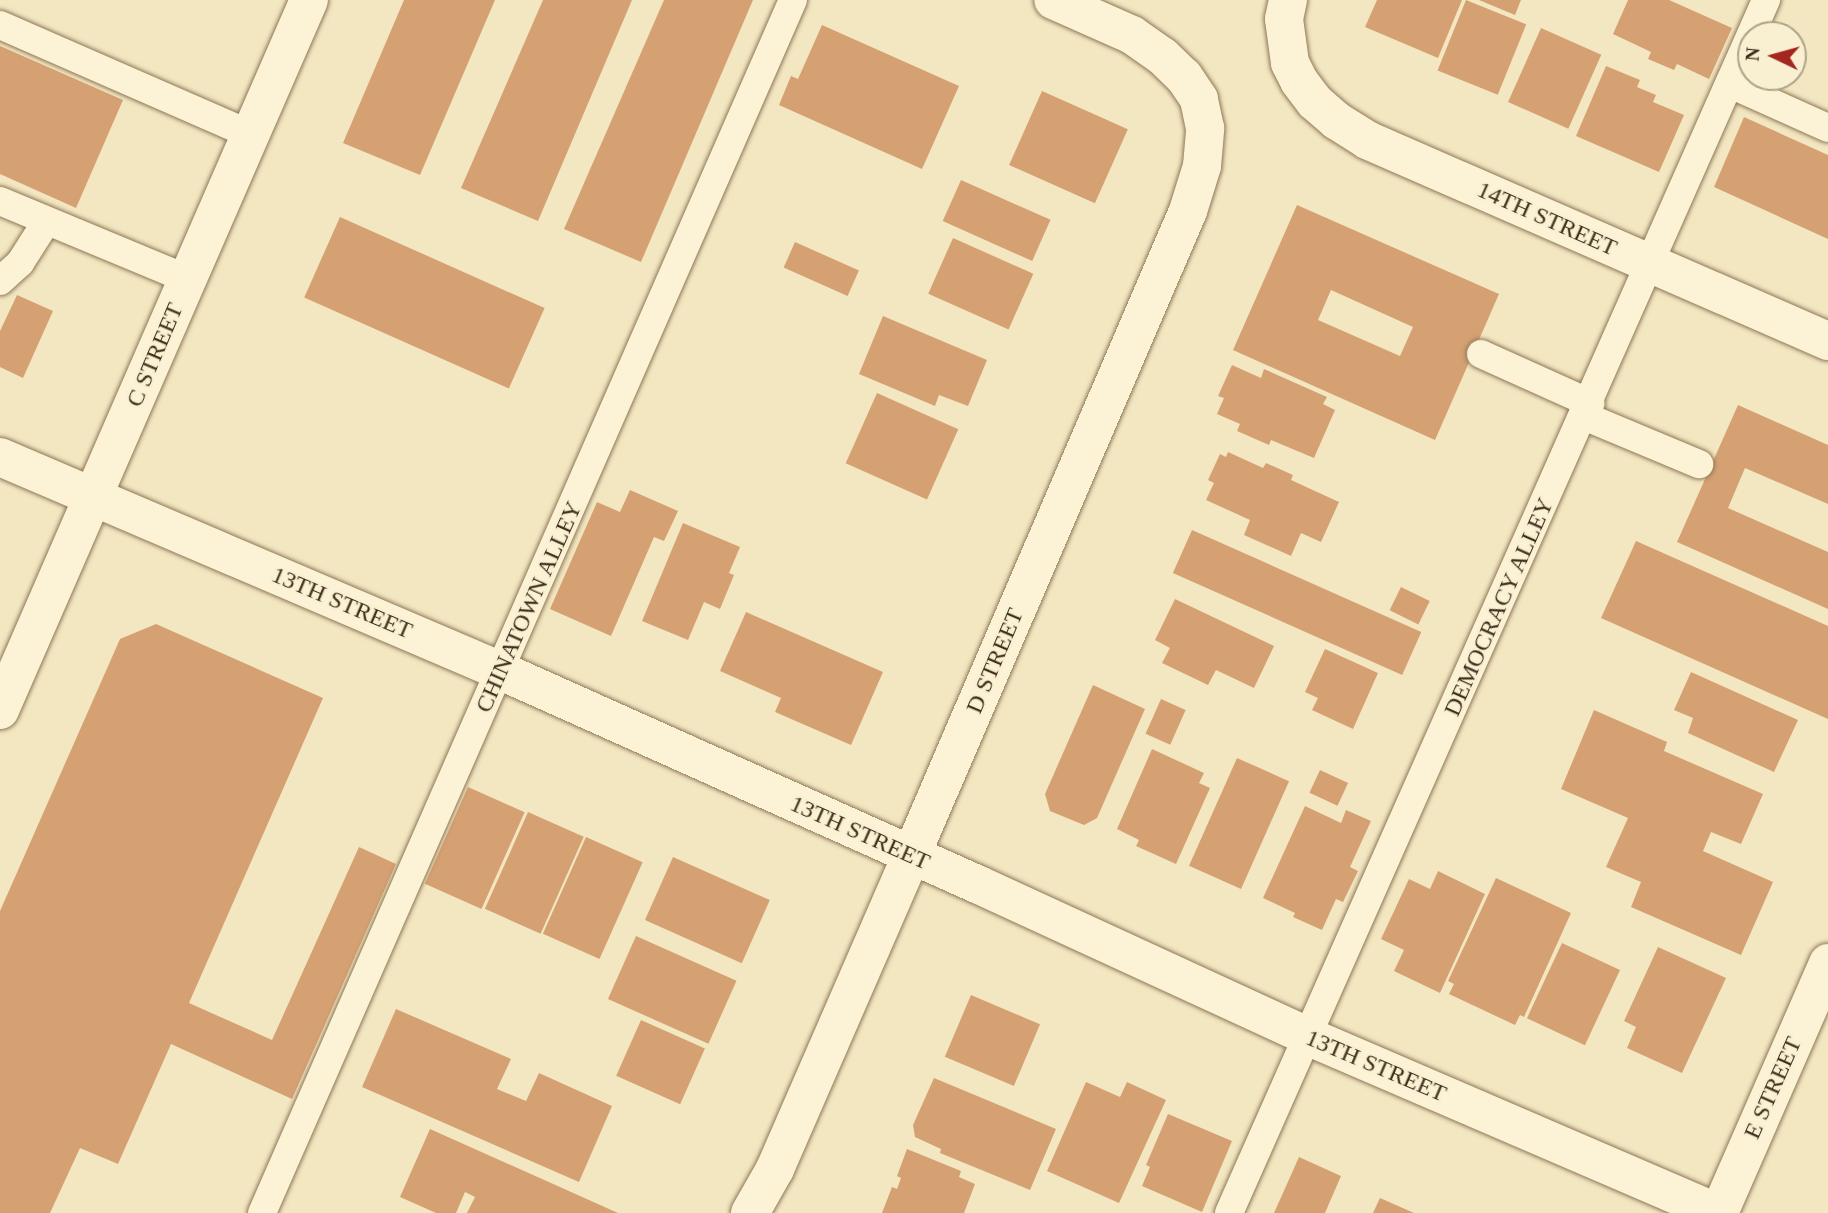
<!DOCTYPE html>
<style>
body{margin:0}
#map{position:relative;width:1828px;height:1213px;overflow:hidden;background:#f3e7c2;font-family:Georgia,serif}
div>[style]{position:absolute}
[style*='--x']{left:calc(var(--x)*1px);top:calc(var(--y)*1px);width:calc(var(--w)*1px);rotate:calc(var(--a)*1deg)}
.building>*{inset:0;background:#d5a173;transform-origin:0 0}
.roads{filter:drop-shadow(0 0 2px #8f7756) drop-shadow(0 0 2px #8f7756)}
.lane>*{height:28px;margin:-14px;padding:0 14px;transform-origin:14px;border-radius:14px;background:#fcf3d6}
.street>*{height:38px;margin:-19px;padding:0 19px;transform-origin:19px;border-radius:19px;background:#fcf3d6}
.secondary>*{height:38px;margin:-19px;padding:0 19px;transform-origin:19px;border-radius:19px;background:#fcf3d6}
span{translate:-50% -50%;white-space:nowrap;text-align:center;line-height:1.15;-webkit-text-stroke:5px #f9f0d2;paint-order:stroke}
.street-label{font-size:24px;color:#3d2e1c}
.north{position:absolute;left:1737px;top:21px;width:70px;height:70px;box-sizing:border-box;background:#f9f0d2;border:2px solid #aea289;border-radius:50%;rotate:275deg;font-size:19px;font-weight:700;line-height:28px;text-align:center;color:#3d2e1c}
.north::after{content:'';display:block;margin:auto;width:24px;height:32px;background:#a5251f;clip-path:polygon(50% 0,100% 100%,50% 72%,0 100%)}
</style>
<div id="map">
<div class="building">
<div style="clip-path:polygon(404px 0,495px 0,420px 175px,343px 143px)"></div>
<div style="clip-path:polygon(543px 0,632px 0,538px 221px,461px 188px)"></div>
<div style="clip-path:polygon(664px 0,753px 0,641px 262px,564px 229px)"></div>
<div style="clip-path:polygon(1377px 0,1462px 0,1438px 58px,1365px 27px)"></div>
<div style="left:1466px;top:0;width:65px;height:76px;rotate:22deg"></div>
<div style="clip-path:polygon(1479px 0,1521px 0,1515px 15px)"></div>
<div style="clip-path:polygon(1628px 0,1669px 0,1732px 28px,1709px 79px,1677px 64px,1674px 70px,1648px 59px,1651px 52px,1613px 34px)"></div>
<div style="clip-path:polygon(822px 25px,959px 86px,922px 169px,779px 105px,791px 76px,798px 79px)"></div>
<div style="left:1541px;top:28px;width:66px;height:81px;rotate:24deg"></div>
<div style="clip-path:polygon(0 46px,123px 100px,76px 208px,0 174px)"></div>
<div style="clip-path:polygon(1606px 66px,1640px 80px,1637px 87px,1656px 95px,1653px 102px,1684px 115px,1659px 172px,1576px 136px)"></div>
<div style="left:1042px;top:91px;width:94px;height:81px;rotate:24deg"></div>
<div style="clip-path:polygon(1744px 117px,1828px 155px,1828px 239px,1714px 187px)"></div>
<div style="left:961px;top:180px;width:98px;height:45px;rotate:24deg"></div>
<div style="clip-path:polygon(evenodd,1297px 205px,1499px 294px,1435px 440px,1233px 350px,1297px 205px,1331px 290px,1413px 327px,1400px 356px,1318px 320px,1331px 290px)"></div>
<div style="left:340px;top:217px;width:224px;height:88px;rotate:24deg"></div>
<div style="left:953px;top:238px;width:88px;height:61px;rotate:24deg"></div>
<div style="left:795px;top:242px;width:70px;height:28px;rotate:24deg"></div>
<div style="clip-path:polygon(17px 295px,53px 311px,23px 378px,0 367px,0 331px)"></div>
<div style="clip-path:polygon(883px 316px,987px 360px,968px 406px,939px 395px,935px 406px,859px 374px)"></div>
<div style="clip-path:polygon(1232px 365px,1261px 378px,1264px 369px,1327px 397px,1323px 404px,1335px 410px,1314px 458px,1271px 440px,1269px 445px,1237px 431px,1240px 424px,1217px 414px,1224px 398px,1218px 396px)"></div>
<div style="left:877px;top:393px;width:89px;height:77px;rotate:24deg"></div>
<div style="clip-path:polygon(1738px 405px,1828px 445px,1828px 504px,1745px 468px,1728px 508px,1828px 552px,1828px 609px,1677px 542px)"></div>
<div style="clip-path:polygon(1228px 452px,1263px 468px,1266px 463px,1293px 475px,1291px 480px,1339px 502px,1321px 542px,1301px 533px,1291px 556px,1244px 535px,1250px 520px,1206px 500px,1214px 483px,1208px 480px,1220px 454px,1226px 457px)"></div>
<div style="clip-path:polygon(630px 490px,678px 511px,664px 541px,654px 537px,611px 636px,550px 609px,597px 502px,620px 512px)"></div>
<div style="clip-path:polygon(683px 523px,740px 547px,729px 573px,734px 575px,720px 609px,704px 602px,688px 640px,642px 621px)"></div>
<div style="left:1192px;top:530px;width:251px;height:47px;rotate:24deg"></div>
<div style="clip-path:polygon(1636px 541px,1828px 626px,1828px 719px,1601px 618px)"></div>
<div style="left:1401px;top:587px;width:32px;height:26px;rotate:26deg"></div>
<div style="clip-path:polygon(1175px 599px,1274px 646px,1254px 688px,1216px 670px,1208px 685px,1162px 663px,1170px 648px,1155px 640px)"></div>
<div style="clip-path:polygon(746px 612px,883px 672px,851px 745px,775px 712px,781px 698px,720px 671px)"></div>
<div style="clip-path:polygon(156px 624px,323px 698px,189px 1003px,272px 1040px,359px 847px,396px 864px,292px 1099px,171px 1044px,118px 1164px,80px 1148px,50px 1213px,0 1213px,0 911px,120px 639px)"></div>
<div style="clip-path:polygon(1325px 649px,1378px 673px,1353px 729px,1312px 710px,1318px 698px,1305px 692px)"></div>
<div style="clip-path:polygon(1691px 672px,1798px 720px,1774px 772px,1688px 733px,1693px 718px,1674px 710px)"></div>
<div style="clip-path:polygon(1093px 685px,1145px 709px,1097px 818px,1084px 825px,1050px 811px,1045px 794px)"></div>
<div style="left:1161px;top:699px;width:27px;height:38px;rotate:24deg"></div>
<div style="clip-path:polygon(1594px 710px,1667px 742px,1664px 751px,1763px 794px,1741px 844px,1711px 832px,1703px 851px,1773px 882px,1741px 955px,1631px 907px,1641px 882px,1606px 867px,1628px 818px,1561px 789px)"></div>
<div style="clip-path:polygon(1152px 749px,1204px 773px,1199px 783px,1210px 788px,1176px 864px,1136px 846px,1139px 840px,1117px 829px)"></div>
<div style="left:1237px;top:758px;width:57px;height:118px;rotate:24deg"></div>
<div style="left:1320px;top:770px;width:31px;height:25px;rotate:25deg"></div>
<div style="left:468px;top:787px;width:62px;height:106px;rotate:24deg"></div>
<div style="clip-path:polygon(1305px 806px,1341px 823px,1346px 810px,1371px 821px,1350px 867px,1358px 871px,1343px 902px,1336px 899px,1322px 930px,1293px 917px,1295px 913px,1263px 898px)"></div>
<div style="left:528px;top:812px;width:61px;height:106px;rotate:24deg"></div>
<div style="left:586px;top:837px;width:62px;height:106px;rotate:24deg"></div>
<div style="left:673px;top:857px;width:106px;height:69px;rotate:24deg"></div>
<div style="clip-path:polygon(1438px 871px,1485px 894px,1440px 993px,1394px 971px,1404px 950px,1381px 939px,1409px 879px,1430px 889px)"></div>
<div style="clip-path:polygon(1496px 878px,1571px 913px,1524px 1017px,1520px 1015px,1515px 1025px,1449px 994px,1454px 984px,1448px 981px)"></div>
<div style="left:636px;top:936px;width:110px;height:69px;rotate:24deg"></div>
<div style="left:1562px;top:943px;width:64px;height:83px;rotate:25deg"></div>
<div style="clip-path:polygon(1658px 947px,1726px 978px,1682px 1073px,1627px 1048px,1636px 1027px,1624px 1021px)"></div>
<div style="left:971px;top:995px;width:75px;height:67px;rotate:23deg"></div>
<div style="clip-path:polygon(396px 1009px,511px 1059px,497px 1089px,526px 1101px,539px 1073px,612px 1106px,579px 1182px,362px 1087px)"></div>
<div style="left:641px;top:1020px;width:70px;height:61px;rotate:24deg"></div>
<div style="clip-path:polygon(934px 1078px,1056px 1129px,1030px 1190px,940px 1153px,941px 1149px,915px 1137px,913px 1125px)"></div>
<div style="clip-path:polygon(1086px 1082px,1120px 1097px,1127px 1082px,1166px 1100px,1119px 1203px,1047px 1171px)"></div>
<div style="clip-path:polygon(1168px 1114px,1232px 1141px,1202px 1212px,1142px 1186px,1150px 1167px,1146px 1165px)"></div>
<div style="clip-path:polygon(430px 1129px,618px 1213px,467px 1213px,475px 1197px,465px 1192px,456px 1213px,436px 1213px,400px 1197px)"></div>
<div style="clip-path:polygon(907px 1149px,961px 1171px,959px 1177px,975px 1184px,964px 1213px,882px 1213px,892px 1187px,897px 1189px,901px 1178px,897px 1176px)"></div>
<div style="clip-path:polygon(1299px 1157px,1341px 1176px,1325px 1213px,1274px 1213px)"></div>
<div style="clip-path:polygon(1380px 1198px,1414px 1213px,1373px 1213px)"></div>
</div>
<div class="roads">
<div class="lane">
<div style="--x:0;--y:25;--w:273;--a:23.6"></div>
<div style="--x:1730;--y:84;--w:107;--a:24.2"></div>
<div style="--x:0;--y:201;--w:203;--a:22.6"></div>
<div style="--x:0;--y:281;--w:27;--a:-42"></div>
<div style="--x:20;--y:263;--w:49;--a:-57.6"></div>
<div style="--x:1481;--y:354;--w:120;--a:24.2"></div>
<div style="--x:1584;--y:416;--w:125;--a:22.7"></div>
<div style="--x:262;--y:1213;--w:1324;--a:-66.36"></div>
<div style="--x:1229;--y:1213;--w:1327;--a:-66.12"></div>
</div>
<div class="street">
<div style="--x:1288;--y:0;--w:19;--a:102"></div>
<div style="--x:1284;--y:19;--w:44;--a:82.2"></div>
<div style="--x:1290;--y:63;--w:20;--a:63"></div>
<div style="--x:1299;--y:81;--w:26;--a:53"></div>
<div style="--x:1315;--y:102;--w:29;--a:41"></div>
<div style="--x:1337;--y:121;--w:36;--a:32"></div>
<div style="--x:1367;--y:140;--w:503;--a:23.56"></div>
<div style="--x:0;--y:457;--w:545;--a:23.13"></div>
<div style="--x:501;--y:671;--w:524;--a:24.12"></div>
<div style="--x:979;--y:885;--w:361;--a:24.7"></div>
<div style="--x:1307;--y:1036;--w:447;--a:23.3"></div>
<div style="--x:0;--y:710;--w:774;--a:-66.48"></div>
<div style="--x:750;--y:1213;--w:51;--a:-60.4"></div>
<div style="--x:775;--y:1169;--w:341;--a:-66.5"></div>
<div style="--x:911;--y:856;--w:702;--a:-66.76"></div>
<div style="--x:1188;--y:211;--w:47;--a:-72.7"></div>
<div style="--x:1202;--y:166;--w:38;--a:-85"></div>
<div style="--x:1205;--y:128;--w:30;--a:-102"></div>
<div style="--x:1199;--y:99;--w:27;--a:-124"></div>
<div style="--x:1184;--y:77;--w:30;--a:-136"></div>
<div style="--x:1162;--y:56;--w:37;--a:-145"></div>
<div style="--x:1132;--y:35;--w:86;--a:-156.1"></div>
</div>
<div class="secondary">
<div style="--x:1719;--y:1213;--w:273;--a:-66.4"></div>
</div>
</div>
<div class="street-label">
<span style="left:1547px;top:219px;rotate:24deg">14TH STREET</span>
<span style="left:155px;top:355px;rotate:-67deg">C STREET</span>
<span style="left:342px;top:603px;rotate:23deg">13TH STREET</span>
<span style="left:529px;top:607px;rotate:-66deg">CHINATOWN ALLEY</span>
<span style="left:1499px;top:607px;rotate:-66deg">DEMOCRACY ALLEY</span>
<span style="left:995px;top:661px;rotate:-67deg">D STREET</span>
<span style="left:860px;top:833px;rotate:24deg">13TH STREET</span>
<span style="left:1376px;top:1066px;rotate:23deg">13TH STREET</span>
<span style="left:1773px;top:1088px;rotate:-66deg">E STREET</span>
</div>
<div class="north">N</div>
</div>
